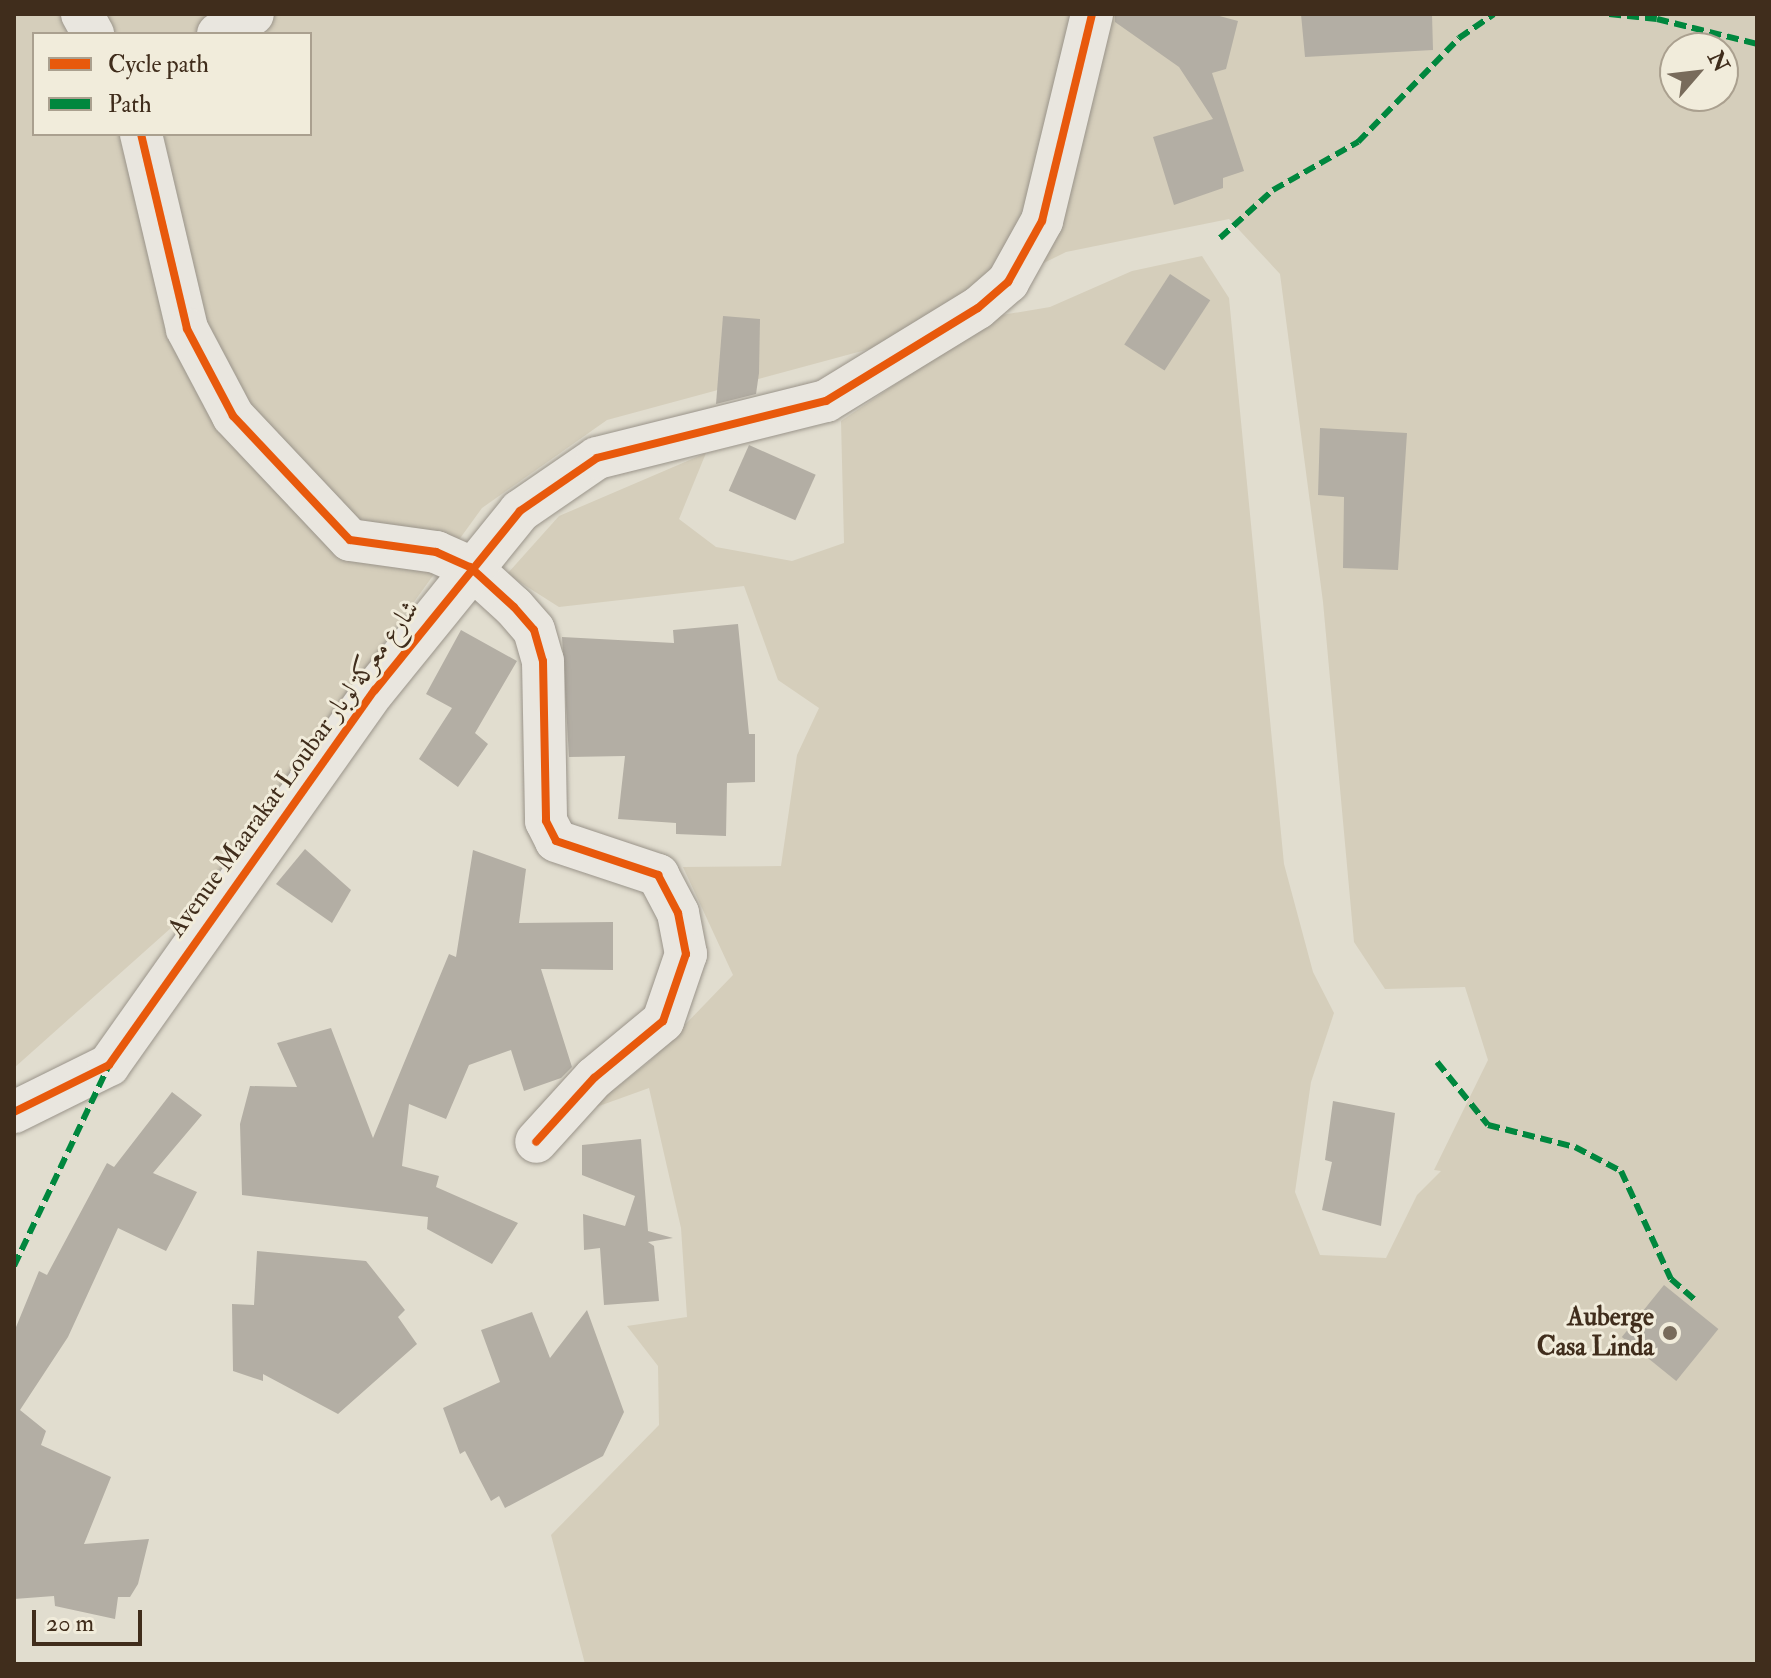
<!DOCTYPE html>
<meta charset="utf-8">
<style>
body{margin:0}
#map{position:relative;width:1771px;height:1678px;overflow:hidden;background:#e1ddcf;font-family:"IM FELL Double Pica",Amiri,serif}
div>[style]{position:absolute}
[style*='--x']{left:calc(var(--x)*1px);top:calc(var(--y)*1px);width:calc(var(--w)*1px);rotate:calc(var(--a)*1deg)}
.green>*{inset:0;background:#d5cebb}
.building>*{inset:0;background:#b3aea4;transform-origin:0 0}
.roads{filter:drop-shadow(0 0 2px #9a948a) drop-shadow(0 0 2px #9a948a)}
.minor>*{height:42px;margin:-21px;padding:0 21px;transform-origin:21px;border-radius:21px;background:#e9e6df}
.quiet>*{height:6px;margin-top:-3px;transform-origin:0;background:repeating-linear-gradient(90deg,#00873e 0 12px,transparent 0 18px)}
.cycleway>*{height:8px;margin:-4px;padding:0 4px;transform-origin:4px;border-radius:4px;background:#e8590c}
.dots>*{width:22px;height:22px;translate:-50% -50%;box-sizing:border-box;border:4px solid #f1ecdb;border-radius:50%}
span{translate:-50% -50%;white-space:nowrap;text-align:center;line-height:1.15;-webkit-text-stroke:6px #f1ecdb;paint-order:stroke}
.street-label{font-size:26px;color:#402d1c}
.poi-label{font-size:26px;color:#402d1c;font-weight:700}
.right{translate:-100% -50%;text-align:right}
.frame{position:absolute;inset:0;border:16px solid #402d1c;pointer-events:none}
.legend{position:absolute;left:32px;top:32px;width:280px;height:104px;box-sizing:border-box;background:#f1ecdb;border:2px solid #aaa08f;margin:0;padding:10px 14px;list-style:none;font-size:24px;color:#402d1c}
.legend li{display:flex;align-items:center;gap:16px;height:40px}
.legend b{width:40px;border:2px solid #aaa08f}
.north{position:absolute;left:1659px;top:32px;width:80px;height:80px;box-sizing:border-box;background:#f1ecdb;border:2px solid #aaa08f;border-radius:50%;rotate:62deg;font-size:22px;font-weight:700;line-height:32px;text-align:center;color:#402d1c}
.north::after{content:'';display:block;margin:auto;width:28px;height:36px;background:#786b5b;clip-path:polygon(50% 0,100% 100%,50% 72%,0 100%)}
.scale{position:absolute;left:32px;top:1610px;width:110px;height:36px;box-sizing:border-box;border:4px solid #402d1c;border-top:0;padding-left:10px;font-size:24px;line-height:28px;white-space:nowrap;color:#402d1c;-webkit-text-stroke:6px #f1ecdb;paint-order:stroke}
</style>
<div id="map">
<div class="green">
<div style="clip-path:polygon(evenodd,14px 14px,1757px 14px,1757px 1664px,585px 1664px,551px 1535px,659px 1425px,658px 1366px,627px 1326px,687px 1317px,681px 1228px,649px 1088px,588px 1110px,650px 1061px,733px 975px,683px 867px,781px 866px,797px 755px,819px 708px,778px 680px,744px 586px,559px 607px,507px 574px,559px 516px,706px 453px,679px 519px,716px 547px,792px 561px,844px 543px,841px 421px,996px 316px,1050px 307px,1132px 271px,1202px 256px,1229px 298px,1284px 864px,1313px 972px,1334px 1013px,1311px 1082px,1295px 1192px,1320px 1255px,1386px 1258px,1417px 1195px,1441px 1171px,1434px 1170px,1488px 1060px,1465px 987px,1385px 989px,1354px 942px,1323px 602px,1280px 274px,1229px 219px,1066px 252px,873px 348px,607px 420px,482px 508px,190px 911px,14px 1068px,14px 14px,34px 34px,310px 34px,310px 134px,34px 134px,34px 34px,14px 14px,1675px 48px,1723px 48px,1723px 96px,1675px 96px,1675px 48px)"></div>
</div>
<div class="building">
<div style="clip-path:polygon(1115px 14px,1212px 14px,1238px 21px,1226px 69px,1212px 73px,1244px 171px,1223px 178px,1223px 188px,1174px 205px,1153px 137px,1213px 119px,1179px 67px,1115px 22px)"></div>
<div style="clip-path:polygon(1301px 14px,1432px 14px,1433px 50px,1305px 57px)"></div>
<div style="left:1170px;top:274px;width:48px;height:84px;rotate:33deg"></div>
<div style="clip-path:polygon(723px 316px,760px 319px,759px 373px,756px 394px,716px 404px)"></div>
<div style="clip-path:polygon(1320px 428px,1407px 433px,1398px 570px,1343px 568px,1344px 497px,1318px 495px)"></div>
<div style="left:749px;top:445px;width:73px;height:50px;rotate:24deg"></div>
<div style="clip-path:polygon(738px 624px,749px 734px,755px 734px,755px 782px,727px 783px,726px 836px,676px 834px,676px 823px,618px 819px,625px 756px,569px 757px,562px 637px,674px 643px,673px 630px)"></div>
<div style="clip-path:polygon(461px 630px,517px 661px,475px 733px,488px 744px,458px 787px,419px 759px,452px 708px,426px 694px)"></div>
<div style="clip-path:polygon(305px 849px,351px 890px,332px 923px,276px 884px)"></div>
<div style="clip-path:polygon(473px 850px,526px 869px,519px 923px,613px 922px,613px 970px,541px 969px,572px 1067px,561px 1078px,524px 1091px,511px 1050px,469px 1065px,446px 1119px,409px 1104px,402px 1166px,439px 1176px,436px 1187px,518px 1223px,492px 1264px,427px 1229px,428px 1217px,242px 1195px,240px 1124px,250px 1086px,297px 1087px,277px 1043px,331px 1028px,373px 1138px,449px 954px,456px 957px)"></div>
<div style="clip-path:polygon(172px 1092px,202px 1115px,153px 1173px,197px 1192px,166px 1251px,118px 1228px,68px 1337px,20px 1410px,46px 1431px,41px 1445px,111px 1477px,84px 1544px,149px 1539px,138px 1584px,130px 1597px,118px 1597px,115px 1619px,55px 1606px,54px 1596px,14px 1599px,14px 1332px,39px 1271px,47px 1275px,107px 1163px,114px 1167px)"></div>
<div style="clip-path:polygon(1333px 1101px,1395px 1113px,1381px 1226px,1322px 1210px,1332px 1162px,1325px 1160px)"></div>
<div style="clip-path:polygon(641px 1139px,648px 1231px,673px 1238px,648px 1242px,654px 1246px,659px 1301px,604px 1305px,600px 1248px,584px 1250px,583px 1214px,625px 1226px,635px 1196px,582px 1175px,582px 1145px)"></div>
<div style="clip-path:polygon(257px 1251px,366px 1261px,405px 1310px,398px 1317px,417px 1344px,338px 1414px,263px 1374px,263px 1381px,233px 1371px,232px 1304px,254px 1305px)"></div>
<div style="left:1664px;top:1285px;width:70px;height:67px;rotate:39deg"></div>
<div style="clip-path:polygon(587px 1310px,624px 1412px,603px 1456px,505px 1508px,499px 1496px,491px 1501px,465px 1451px,460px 1454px,443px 1408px,500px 1382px,481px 1330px,532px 1312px,550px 1358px)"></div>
</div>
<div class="roads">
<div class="minor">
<div style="--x:82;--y:14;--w:23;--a:61"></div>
<div style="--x:218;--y:34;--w:40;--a:-29.7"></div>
<div style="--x:141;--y:134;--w:200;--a:76.7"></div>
<div style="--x:187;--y:329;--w:98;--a:62.1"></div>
<div style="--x:233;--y:416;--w:170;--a:46.7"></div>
<div style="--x:350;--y:540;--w:87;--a:7.9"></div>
<div style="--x:436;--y:552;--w:37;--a:24"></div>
<div style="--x:470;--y:567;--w:59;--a:42.3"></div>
<div style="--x:514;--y:607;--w:30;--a:49"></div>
<div style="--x:534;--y:630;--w:32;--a:74"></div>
<div style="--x:543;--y:661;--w:160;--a:88.9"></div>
<div style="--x:546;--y:821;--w:22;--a:63"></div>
<div style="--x:556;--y:841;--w:108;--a:18.4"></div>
<div style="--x:658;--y:875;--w:43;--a:62.2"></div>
<div style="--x:678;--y:913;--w:42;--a:79"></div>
<div style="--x:686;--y:954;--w:71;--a:108.9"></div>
<div style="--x:663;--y:1021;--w:89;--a:140.4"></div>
<div style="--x:594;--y:1078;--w:86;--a:132.2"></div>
<div style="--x:14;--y:1112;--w:106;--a:-26.3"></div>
<div style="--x:109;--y:1065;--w:460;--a:-54.7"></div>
<div style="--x:375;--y:690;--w:230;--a:-51"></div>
<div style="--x:520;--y:511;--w:93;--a:-34.5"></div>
<div style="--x:597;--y:458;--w:236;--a:-14"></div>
<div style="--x:826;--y:401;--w:178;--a:-31.5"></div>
<div style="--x:978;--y:308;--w:40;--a:-41"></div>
<div style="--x:1008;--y:282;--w:70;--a:-60.9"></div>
<div style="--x:1042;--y:221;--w:213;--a:-76.4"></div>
</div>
</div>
<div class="quiet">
<div style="--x:1609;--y:14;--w:48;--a:5.9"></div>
<div style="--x:1657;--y:19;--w:103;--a:14"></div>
<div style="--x:1220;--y:238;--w:72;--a:-42.2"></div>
<div style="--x:1273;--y:190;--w:98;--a:-29.5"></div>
<div style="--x:1358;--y:142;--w:145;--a:-45.8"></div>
<div style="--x:1459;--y:38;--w:42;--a:-34.4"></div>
<div style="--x:1437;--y:1062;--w:81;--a:51"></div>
<div style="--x:1488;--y:1125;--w:90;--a:14.2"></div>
<div style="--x:1575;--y:1147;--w:52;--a:27.6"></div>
<div style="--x:1621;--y:1171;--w:119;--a:65.2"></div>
<div style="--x:1671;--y:1279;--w:33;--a:41"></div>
<div style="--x:14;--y:1266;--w:222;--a:-64.7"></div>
</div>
<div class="cycleway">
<div style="--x:141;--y:134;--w:200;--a:76.7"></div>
<div style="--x:187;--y:329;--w:98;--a:62.1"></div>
<div style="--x:233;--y:416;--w:170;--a:46.7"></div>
<div style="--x:350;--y:540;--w:87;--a:7.9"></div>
<div style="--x:436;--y:552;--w:37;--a:24"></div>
<div style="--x:470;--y:567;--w:59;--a:42.3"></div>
<div style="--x:514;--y:607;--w:30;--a:49"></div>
<div style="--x:534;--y:630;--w:32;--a:74"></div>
<div style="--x:543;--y:661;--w:160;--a:88.9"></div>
<div style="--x:546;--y:821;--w:22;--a:63"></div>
<div style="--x:556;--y:841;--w:108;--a:18.4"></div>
<div style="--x:658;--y:875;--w:43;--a:62.2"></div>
<div style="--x:678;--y:913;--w:42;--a:79"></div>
<div style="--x:686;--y:954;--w:71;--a:108.9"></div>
<div style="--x:663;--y:1021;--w:89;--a:140.4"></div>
<div style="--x:594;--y:1078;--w:86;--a:132.2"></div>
<div style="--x:14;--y:1112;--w:106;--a:-26.3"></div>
<div style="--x:109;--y:1065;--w:460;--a:-54.7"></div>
<div style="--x:375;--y:690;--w:230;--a:-51"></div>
<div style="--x:520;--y:511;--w:93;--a:-34.5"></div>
<div style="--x:597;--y:458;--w:236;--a:-14"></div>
<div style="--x:826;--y:401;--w:178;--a:-31.5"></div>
<div style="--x:978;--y:308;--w:40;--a:-41"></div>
<div style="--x:1008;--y:282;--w:70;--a:-60.9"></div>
<div style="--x:1042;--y:221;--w:213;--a:-76.4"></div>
</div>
<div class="dots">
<div style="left:1670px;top:1333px;background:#786b5b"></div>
</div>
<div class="street-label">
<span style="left:294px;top:769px;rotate:-54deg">Avenue Maarakat Loubar شارع معركة لوبار</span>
</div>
<div class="poi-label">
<span class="right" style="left:1654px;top:1333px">Auberge<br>Casa Linda</span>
</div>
<div class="frame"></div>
<ul class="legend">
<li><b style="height:10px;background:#e8590c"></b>Cycle path</li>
<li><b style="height:10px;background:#00873e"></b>Path</li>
</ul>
<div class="north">N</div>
<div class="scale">20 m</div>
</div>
